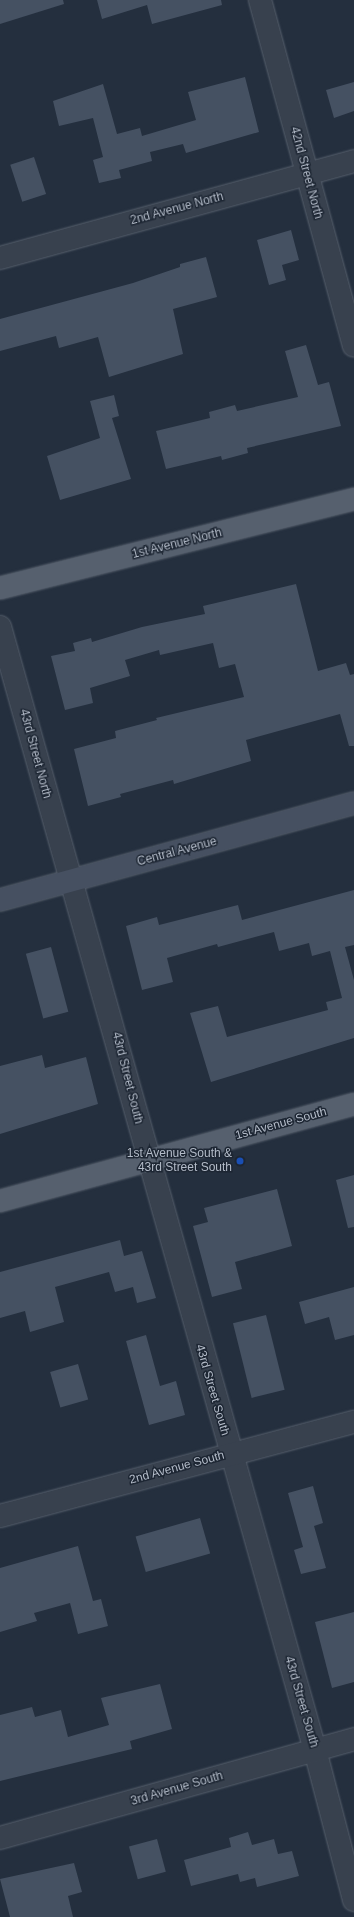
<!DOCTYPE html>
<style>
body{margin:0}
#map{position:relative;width:354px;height:1917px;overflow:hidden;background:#242f3e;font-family:Helvetica,sans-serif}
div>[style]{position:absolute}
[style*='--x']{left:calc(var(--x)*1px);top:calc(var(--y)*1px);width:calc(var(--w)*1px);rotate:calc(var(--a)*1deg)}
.building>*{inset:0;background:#455162;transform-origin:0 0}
.roads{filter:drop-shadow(0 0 1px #565f6c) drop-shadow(0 0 1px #565f6c)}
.minor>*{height:22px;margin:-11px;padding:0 11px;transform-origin:11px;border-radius:11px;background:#38414e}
.secondary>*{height:22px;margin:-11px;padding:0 11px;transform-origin:11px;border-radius:11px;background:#465061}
.primary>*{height:22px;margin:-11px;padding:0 11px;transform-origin:11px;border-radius:11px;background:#56606e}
.dots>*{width:11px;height:11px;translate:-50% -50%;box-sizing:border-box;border:2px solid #1d2633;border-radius:50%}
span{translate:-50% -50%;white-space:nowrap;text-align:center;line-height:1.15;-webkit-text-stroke:3px #1d2633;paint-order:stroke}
.street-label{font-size:12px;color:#b4bcc9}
.poi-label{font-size:12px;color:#b4bcc9}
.right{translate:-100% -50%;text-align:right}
</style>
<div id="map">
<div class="building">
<div style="clip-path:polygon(0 0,63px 0,64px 4px,0 24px)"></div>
<div style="clip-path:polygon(97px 0,221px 0,222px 5px,152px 24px,147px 5px,102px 19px)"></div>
<div style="clip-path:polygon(245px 77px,259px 132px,186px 153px,183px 144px,150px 152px,152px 161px,119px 170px,121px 178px,99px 183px,93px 160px,103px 157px,93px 118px,59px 126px,53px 101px,103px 84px,117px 134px,140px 128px,142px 136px,196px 120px,188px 92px)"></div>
<div style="clip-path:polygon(354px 82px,354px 111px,334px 118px,326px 90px)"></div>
<div style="left:34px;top:157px;width:39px;height:25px;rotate:72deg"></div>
<div style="clip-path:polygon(291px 230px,299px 260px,282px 265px,286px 280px,269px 285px,257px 240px)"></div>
<div style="clip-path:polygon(206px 257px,217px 297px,173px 309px,183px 354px,109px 377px,98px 337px,59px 348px,56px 336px,0 351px,0 319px,133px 283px,180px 267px,180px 264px)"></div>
<div style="clip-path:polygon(306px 345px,318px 385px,329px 382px,341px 426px,247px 448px,248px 453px,222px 460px,221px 456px,166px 469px,156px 431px,210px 418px,209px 412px,235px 405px,237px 411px,298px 397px,285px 351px)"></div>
<div style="clip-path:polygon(114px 395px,119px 416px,112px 418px,131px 479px,60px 500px,47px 456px,100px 438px,90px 401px)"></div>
<div style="clip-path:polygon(296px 584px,318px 671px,346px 663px,350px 675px,354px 674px,354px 746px,349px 746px,340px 714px,246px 740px,251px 761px,174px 784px,173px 780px,120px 794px,121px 797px,88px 806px,74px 749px,116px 738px,115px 731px,157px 720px,156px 718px,244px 697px,235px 664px,219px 668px,213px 643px,160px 655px,159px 650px,125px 660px,130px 676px,90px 688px,93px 703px,65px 710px,51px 656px,75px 651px,73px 643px,91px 638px,92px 642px,142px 627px,205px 614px,203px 606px)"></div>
<div style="clip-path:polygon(354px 890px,354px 945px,345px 947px,354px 980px,354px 1038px,211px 1082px,190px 1013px,218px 1006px,227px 1037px,328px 1010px,326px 1002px,342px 998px,330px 951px,312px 956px,309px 943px,279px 951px,274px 932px,218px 947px,217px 944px,167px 958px,173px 982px,142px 990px,126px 926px,157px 917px,159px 925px,238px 905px,242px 920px)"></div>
<div style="left:51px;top:947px;width:67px;height:26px;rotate:75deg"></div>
<div style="clip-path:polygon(42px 1055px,45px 1068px,86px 1057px,98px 1104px,0 1134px,0 1066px)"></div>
<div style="clip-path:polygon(354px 1175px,354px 1227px,348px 1228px,336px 1180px)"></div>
<div style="clip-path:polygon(277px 1189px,292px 1246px,235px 1262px,242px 1289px,212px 1297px,193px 1226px,208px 1222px,204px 1208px)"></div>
<div style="clip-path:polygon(120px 1240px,124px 1256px,142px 1251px,156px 1298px,137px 1303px,133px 1287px,115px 1292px,109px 1272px,55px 1287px,64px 1322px,30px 1332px,25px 1311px,0 1318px,0 1272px)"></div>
<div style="clip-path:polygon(354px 1287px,354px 1335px,335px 1340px,329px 1317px,305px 1324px,299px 1302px)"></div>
<div style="left:266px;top:1315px;width:77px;height:34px;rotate:76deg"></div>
<div style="clip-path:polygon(146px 1335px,160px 1386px,176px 1381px,185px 1415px,149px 1425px,126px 1341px)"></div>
<div style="left:78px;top:1364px;width:37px;height:29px;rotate:74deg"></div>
<div style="clip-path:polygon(313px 1486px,323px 1523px,314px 1526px,326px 1568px,301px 1574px,294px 1550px,303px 1547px,288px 1493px)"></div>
<div style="left:200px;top:1518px;width:37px;height:67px;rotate:74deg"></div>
<div style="clip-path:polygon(78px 1546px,93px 1601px,101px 1599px,108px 1626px,78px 1634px,70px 1603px,34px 1613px,37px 1621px,0 1632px,0 1568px)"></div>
<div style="clip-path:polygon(354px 1612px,354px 1682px,332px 1688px,315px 1622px)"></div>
<div style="clip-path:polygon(160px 1684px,172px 1729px,130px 1741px,132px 1749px,0 1781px,0 1715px,32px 1707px,35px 1717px,61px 1710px,68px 1737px,109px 1725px,101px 1698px)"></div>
<div style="clip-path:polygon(248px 1832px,252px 1845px,274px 1839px,278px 1854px,292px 1851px,299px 1876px,257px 1887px,255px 1878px,240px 1882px,238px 1874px,191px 1886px,184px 1860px,231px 1847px,229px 1838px)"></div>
<div style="left:157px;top:1839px;width:34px;height:29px;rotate:75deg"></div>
<div style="clip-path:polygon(74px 1863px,82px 1892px,68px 1896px,73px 1917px,10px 1917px,0 1879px)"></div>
</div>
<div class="roads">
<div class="minor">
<div style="--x:260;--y:0;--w:358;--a:74.8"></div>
<div style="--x:0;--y:258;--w:367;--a:-15.3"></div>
<div style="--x:0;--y:627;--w:1166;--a:74.33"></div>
<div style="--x:315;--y:1750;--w:155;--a:75.4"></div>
<div style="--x:0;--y:1516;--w:366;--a:-14.9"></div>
<div style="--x:0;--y:1838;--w:368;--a:-15.6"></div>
</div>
<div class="secondary">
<div style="--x:0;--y:900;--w:367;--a:-15.3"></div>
</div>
<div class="primary">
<div style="--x:0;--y:588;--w:365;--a:-14.1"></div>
<div style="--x:0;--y:1201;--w:367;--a:-15.3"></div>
</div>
</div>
<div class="dots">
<div style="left:240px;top:1161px;background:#1a4fb4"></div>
</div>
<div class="street-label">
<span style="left:306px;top:173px;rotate:75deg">42nd Street North</span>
<span style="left:177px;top:209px;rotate:-15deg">2nd Avenue North</span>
<span style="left:177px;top:544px;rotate:-14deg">1st Avenue North</span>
<span style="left:35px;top:754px;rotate:75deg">43rd Street North</span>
<span style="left:177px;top:852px;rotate:-15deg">Central Avenue</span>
<span style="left:127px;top:1078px;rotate:76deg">43rd Street South</span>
<span style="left:281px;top:1124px;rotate:-15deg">1st Avenue South</span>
<span style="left:212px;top:1390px;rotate:74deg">43rd Street South</span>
<span style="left:177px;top:1468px;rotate:-15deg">2nd Avenue South</span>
<span style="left:301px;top:1702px;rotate:74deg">43rd Street South</span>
<span style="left:177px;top:1789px;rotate:-16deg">3rd Avenue South</span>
</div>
<div class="poi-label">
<span class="right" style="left:232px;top:1161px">1st Avenue South &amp;<br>43rd Street South</span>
</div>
</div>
